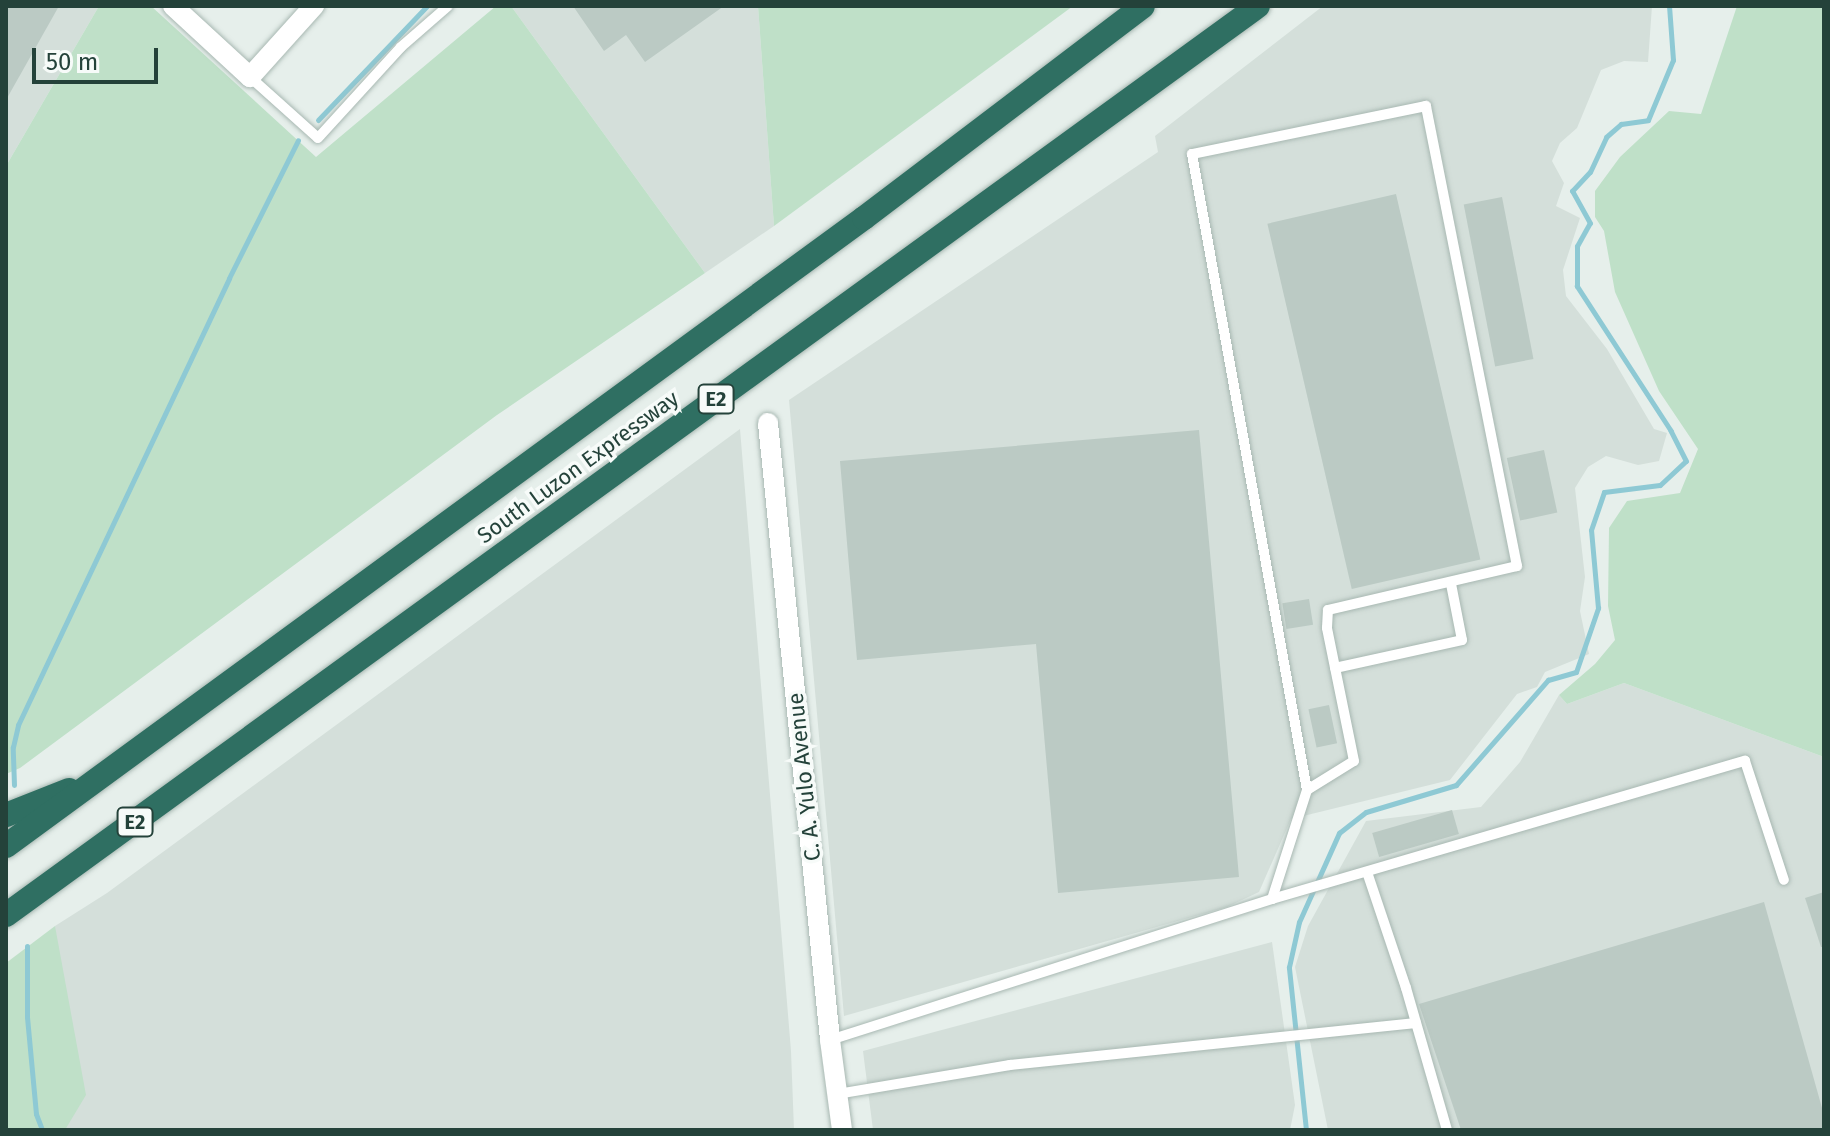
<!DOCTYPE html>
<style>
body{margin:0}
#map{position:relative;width:1830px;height:1136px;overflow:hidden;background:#e6efeb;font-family:"Fira Sans",sans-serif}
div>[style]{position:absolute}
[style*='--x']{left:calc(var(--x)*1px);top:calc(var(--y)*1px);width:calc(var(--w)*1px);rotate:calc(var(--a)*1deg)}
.built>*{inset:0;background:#d4dfda}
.green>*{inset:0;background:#bfe0c8}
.stream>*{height:5px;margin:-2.5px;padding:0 2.5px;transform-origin:2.5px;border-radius:2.5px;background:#8ec9d4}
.building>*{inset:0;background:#bbcac4;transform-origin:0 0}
.roads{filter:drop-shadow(0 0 2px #a8b8b2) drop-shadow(0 0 2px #a8b8b2)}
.lane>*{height:10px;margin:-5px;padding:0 5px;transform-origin:5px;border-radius:5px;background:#fff}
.street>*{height:20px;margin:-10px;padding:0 10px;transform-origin:10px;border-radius:10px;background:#fff}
.highway>*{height:24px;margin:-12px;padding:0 12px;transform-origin:12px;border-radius:12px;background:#2f6f62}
span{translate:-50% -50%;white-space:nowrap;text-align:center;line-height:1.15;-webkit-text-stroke:7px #f7fbf9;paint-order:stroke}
.shield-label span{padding:2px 6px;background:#f7fbf9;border:2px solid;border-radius:6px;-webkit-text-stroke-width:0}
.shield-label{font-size:20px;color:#24423a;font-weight:700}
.street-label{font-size:22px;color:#24423a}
.frame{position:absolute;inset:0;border:8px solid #24423a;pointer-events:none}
.scale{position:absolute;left:32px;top:48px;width:126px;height:36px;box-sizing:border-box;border:4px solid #24423a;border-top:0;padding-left:10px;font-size:24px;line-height:28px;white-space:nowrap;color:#24423a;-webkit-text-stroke:6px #f7fbf9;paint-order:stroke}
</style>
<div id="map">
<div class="built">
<div style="clip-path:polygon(6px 6px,99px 6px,6px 166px)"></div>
<div style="clip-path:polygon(511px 6px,758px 6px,774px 226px,705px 273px)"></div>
<div style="clip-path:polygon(1323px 6px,1652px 6px,1648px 62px,1624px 61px,1601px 70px,1577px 128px,1560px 143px,1552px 161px,1564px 183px,1556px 206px,1580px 218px,1563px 270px,1566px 296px,1607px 349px,1654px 429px,1667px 433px,1659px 461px,1638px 465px,1606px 456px,1588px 467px,1575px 488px,1585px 577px,1580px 611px,1589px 654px,1545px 672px,1537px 687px,1517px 694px,1450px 780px,1291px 819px,1259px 892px,1227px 907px,844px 1016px,789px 400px,1158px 152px,1155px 136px)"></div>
<div style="clip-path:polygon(740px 429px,791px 1051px,794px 1130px,65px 1130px,55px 926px,107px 893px)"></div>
<div style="clip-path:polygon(1624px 683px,1824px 757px,1824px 1130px,1328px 1130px,1295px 967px,1308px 926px,1366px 821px,1481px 807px,1520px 762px,1559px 695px,1567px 704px)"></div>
<div style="clip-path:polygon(1272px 942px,1295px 1105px,1290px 1130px,873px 1130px,863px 1051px)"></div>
</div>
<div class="green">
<div style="clip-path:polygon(99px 6px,151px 6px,316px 157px,496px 6px,511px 6px,705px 273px,497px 415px,20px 768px,6px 774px,6px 166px)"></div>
<div style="clip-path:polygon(758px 6px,1073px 6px,774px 226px)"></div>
<div style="clip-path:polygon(1737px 6px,1824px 6px,1824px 757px,1624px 683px,1567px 704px,1559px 695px,1595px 664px,1615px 640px,1608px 606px,1609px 528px,1627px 501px,1680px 493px,1698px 449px,1659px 391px,1615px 292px,1604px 231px,1595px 217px,1595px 191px,1620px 157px,1669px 111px,1701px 114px)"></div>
<div style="clip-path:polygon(55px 926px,86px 1095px,65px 1130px,6px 1130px,6px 963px)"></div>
</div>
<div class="stream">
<div style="--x:318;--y:120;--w:158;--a:-46.3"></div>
<div style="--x:14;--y:785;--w:38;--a:-92"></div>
<div style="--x:13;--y:747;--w:23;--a:-77"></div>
<div style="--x:18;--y:725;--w:494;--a:-64.7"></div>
<div style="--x:229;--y:278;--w:154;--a:-63.4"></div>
<div style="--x:27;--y:946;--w:71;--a:90"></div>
<div style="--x:27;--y:1017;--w:97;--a:84.7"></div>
<div style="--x:36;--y:1114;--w:17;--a:69"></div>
<div style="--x:1306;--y:1130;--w:164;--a:-96"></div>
<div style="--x:1289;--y:967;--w:46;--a:-77.5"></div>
<div style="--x:1299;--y:922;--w:98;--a:-65.8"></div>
<div style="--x:1339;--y:833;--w:34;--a:-38"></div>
<div style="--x:1366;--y:812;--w:94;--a:-16.7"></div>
<div style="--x:1456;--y:785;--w:140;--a:-48.8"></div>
<div style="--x:1548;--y:680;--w:29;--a:-16"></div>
<div style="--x:1576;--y:672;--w:68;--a:-71"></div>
<div style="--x:1598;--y:608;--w:78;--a:-95.1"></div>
<div style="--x:1591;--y:530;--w:40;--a:-71.1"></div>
<div style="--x:1604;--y:492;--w:56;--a:-7.1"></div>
<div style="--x:1660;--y:485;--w:35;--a:-43"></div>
<div style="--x:1686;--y:461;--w:34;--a:-117"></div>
<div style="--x:1671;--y:431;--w:173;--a:-123"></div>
<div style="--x:1577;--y:286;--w:40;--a:-90"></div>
<div style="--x:1577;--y:246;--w:26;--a:-61"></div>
<div style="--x:1590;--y:223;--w:37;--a:-119"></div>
<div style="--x:1572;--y:191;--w:26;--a:-47"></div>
<div style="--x:1590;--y:172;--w:38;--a:-65"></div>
<div style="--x:1606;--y:137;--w:20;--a:-41"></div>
<div style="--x:1621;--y:124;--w:27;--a:-8"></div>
<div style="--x:1648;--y:120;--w:65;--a:-67.4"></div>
<div style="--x:1673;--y:60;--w:54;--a:-94.2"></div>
</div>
<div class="building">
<div style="clip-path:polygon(6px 6px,59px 6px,6px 100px)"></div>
<div style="clip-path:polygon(573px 6px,724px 6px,645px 62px,626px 35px,604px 51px)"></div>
<div style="left:1396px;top:194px;width:375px;height:132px;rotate:77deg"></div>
<div style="left:1502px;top:197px;width:165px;height:39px;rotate:79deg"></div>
<div style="clip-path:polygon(1199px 430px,1239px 877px,1058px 893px,1036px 644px,857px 660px,840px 461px)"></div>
<div style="left:1544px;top:450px;width:64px;height:38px;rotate:78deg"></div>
<div style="left:1309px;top:599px;width:26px;height:27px;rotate:81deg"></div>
<div style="left:1329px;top:705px;width:39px;height:21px;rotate:78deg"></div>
<div style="left:1452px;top:810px;width:25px;height:83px;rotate:74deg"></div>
<div style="clip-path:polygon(1824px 892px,1824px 947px,1821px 947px,1805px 898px)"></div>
<div style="clip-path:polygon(1764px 902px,1824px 1115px,1824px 1130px,1461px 1130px,1419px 1004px)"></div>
</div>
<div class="roads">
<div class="lane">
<div style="--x:250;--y:77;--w:91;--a:41.9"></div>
<div style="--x:318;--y:138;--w:123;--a:-47.6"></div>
<div style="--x:401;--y:47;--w:62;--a:-41.1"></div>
<div style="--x:1335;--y:668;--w:130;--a:-12.4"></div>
<div style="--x:1462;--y:640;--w:57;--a:-101.1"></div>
<div style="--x:1367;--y:872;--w:122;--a:71.4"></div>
<div style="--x:1406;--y:988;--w:148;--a:73.9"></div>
<div style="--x:1272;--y:899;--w:114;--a:-72.2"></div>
<div style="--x:1307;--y:790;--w:55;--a:-31.7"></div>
<div style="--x:1354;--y:761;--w:136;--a:-101.5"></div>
<div style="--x:1327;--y:628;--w:18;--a:-87"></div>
<div style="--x:1328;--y:610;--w:194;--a:-13.1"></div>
<div style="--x:1517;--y:566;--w:469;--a:-101.2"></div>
<div style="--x:1426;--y:106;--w:239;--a:168.4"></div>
<div style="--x:1192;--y:154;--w:646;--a:79.75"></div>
<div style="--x:830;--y:1040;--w:464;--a:-17.7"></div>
<div style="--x:1272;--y:899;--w:493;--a:-16.3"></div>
<div style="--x:1745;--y:761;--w:125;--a:71.9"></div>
<div style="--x:837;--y:1094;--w:175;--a:-9.5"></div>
<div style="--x:1010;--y:1065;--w:408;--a:-5.9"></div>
</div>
<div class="street">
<div style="--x:173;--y:6;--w:105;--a:42.7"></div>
<div style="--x:250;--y:77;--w:96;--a:-48"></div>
<div style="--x:768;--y:423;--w:620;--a:84.26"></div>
<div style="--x:830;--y:1040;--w:91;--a:82.4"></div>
</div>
<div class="highway">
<div style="--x:6;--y:815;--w:68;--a:-21.6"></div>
<div style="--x:6;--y:846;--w:1063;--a:-36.2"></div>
<div style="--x:864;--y:218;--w:350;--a:-37.2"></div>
<div style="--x:6;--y:915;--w:1547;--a:-35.98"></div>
</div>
</div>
<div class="shield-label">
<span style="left:716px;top:399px">E2</span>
<span style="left:135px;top:822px">E2</span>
</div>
<div class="street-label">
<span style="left:578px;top:467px;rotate:-36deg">South Luzon Expressway</span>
<span style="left:804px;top:777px;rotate:-96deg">C. A. Yulo Avenue</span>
</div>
<div class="frame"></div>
<div class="scale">50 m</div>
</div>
